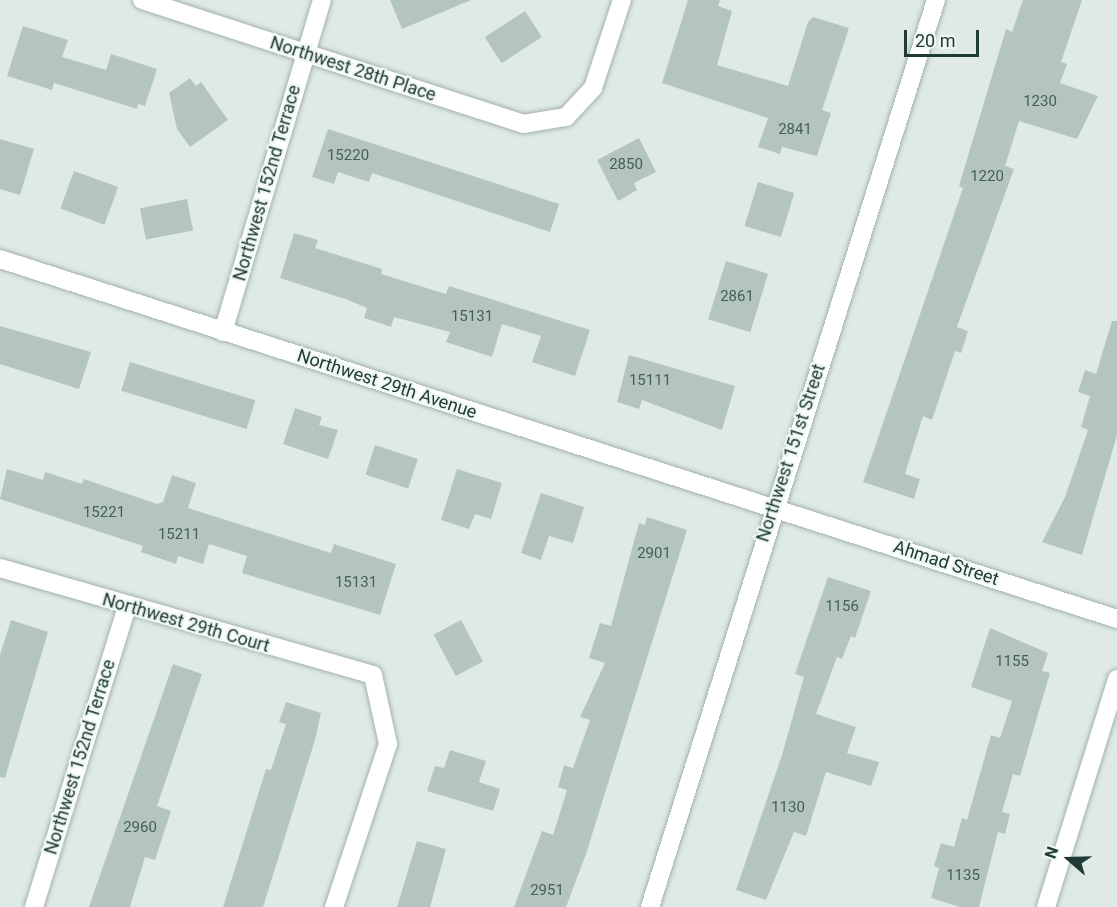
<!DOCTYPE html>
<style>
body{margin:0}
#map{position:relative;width:1117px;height:907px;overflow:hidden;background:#dfeae6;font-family:Roboto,sans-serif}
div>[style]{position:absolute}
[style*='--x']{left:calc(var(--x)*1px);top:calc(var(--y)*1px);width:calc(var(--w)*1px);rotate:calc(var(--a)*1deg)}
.building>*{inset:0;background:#b4c5bf;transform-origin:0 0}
.roads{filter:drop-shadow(0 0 2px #a2b2ad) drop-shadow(0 0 2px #a2b2ad)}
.street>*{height:18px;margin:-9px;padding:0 9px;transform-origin:9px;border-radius:9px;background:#fff}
.secondary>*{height:18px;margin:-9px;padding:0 9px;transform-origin:9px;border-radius:9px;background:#fff}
span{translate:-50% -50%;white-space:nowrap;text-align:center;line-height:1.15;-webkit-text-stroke:4.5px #eff7f4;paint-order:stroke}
.number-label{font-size:15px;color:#455e58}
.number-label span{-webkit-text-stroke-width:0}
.street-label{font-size:18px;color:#203b35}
.north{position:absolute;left:1039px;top:829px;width:60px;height:60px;-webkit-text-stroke:4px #eff7f4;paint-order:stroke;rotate:290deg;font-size:16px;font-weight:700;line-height:24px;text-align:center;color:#203b35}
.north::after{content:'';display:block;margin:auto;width:21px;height:27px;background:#203b35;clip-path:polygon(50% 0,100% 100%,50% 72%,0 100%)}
.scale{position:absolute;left:904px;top:30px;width:75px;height:27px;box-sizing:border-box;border:3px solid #203b35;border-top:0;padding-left:8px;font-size:18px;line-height:21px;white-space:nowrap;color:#203b35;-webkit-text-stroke:4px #eff7f4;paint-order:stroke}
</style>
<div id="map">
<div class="building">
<div style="clip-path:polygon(390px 0,471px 0,402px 29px)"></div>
<div style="clip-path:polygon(688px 0,720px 0,718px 6px,732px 11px,717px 65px,788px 86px,808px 22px,813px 17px,849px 28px,822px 110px,831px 113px,817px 156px,782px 147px,780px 154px,758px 147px,768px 118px,662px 83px)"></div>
<div style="clip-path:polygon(1023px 0,1082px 0,1061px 62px,1067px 64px,1060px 83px,1098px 96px,1077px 139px,1019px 121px,1005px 166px,1014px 169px,957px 327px,968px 331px,961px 353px,955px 351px,932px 420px,923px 416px,905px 474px,920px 479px,914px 499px,863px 482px,963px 188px,959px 186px,1006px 29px,1012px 32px)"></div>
<div style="left:525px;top:11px;width:31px;height:48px;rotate:57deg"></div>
<div style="clip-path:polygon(23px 26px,68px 40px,62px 57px,106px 70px,111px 54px,157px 69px,145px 106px,138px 104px,137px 109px,54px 83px,52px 90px,7px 76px)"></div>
<div style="clip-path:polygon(190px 78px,196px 86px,201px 82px,228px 120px,190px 147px,177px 129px,169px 93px)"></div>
<div style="clip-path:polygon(328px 129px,559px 204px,550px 232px,372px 173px,369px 182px,338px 172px,334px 184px,312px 177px)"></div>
<div style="clip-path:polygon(639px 138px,656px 172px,634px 183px,637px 190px,618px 201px,597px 160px)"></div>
<div style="clip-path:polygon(0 139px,34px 149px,20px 195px,0 189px)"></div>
<div style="left:74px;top:171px;width:47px;height:40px;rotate:20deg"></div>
<div style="left:758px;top:182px;width:38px;height:46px;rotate:17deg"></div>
<div style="left:187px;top:199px;width:32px;height:48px;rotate:79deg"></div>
<div style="clip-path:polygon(294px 233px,318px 240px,315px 248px,382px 269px,381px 274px,446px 294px,449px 286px,590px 330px,575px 376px,532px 362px,541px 336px,502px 324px,492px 357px,446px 342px,450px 332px,394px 317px,391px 327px,377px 322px,364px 318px,367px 308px,348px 300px,280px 278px)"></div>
<div style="left:726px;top:261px;width:44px;height:61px;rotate:17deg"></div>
<div style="clip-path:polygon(1112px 321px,1117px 321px,1117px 435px,1082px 555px,1042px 542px,1065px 497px,1088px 430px,1081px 427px,1090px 396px,1078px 392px,1085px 370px,1096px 374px)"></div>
<div style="clip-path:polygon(0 326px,91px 352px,79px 389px,0 364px)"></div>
<div style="clip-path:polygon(629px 355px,735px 386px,722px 430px,642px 400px,639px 409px,617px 402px)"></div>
<div style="left:130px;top:362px;width:131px;height:30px;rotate:17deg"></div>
<div style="clip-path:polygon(295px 408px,322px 417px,319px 425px,338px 430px,328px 459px,283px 444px)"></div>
<div style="left:375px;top:445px;width:45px;height:31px;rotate:18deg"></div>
<div style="clip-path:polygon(7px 469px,43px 480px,45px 472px,82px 484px,84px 479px,157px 504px,163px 502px,172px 475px,196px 483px,188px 508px,331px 553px,334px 544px,396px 564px,380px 615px,242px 573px,247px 556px,209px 544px,203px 564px,178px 556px,176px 564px,141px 552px,143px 546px,0 499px)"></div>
<div style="clip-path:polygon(457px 469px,502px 483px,491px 519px,475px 514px,469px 529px,441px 520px)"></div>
<div style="clip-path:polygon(541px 493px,584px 507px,573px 543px,549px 536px,541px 560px,521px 553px)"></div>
<div style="clip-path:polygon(647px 517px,687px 530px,586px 854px,566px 907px,514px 907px,542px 831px,553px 835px,567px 790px,558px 787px,564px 765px,573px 768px,590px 720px,580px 717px,605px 663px,589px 658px,600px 623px,611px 626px,639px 523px,645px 525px)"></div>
<div style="clip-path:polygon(828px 577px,871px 591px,855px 638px,851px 636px,842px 659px,837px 657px,816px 714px,856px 727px,847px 753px,879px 762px,871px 786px,826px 772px,806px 836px,794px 832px,766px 900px,736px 890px,782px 755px,804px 677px,795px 674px)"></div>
<div style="clip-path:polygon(11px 620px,48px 632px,5px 778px,0 777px,0 655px)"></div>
<div style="left:461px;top:620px;width:47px;height:31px;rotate:62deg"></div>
<div style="clip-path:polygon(990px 628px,1048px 653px,1042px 671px,1050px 673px,1020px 776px,1013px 774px,1002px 812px,1010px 814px,1005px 834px,998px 832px,979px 907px,960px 907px,931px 898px,939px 868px,934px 866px,941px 843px,954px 847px,962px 818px,967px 820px,991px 735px,1000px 738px,1012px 701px,971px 687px)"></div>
<div style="clip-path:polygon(173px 664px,202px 674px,157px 806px,171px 811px,155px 860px,145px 857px,130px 907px,89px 907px)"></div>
<div style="clip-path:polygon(286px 702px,321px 713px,315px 740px,263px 907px,223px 907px,266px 769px,271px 770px,286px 724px,279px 722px)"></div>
<div style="clip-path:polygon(450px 750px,486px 761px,479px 782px,500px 789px,493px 811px,427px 791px,435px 766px,444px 768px)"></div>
<div style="clip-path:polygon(417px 841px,446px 849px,430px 907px,397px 907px)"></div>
</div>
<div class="roads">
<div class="street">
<div style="--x:142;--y:0;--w:401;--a:18"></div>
<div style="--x:523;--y:124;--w:44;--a:-9.2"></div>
<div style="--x:566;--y:117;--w:40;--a:-47"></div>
<div style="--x:593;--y:88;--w:93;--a:-71.8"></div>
<div style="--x:0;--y:259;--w:1174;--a:17.86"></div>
<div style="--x:223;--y:332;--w:346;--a:-73.4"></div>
<div style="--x:0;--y:568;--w:388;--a:16"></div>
<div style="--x:373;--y:675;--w:71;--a:77.7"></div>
<div style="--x:388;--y:744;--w:172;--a:108.3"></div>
<div style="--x:34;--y:907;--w:314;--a:-72.8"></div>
<div style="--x:1046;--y:907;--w:239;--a:-72.7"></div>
</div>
<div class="secondary">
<div style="--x:650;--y:907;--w:951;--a:-72.5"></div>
</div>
</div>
<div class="number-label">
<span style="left:1040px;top:102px">1230</span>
<span style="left:795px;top:130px">2841</span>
<span style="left:348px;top:156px">15220</span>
<span style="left:626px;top:165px">2850</span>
<span style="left:987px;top:177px">1220</span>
<span style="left:737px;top:297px">2861</span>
<span style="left:472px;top:317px">15131</span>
<span style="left:650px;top:381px">15111</span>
<span style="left:104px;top:513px">15221</span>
<span style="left:179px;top:535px">15211</span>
<span style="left:654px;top:554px">2901</span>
<span style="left:356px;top:583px">15131</span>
<span style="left:842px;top:607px">1156</span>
<span style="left:1012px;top:662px">1155</span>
<span style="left:788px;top:808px">1130</span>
<span style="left:140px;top:828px">2960</span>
<span style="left:963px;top:876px">1135</span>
<span style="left:547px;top:891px">2951</span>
</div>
<div class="street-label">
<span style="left:353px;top:69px;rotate:18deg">Northwest 28th Place</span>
<span style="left:267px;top:183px;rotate:-74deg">Northwest 152nd Terrace</span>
<span style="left:387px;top:384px;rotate:18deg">Northwest 29th Avenue</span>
<span style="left:791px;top:453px;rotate:-72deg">Northwest 151st Street</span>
<span style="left:946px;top:563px;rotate:18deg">Ahmad Street</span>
<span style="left:186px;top:623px;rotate:16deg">Northwest 29th Court</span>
<span style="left:80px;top:757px;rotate:-73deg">Northwest 152nd Terrace</span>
</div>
<div class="north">N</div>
<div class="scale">20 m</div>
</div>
